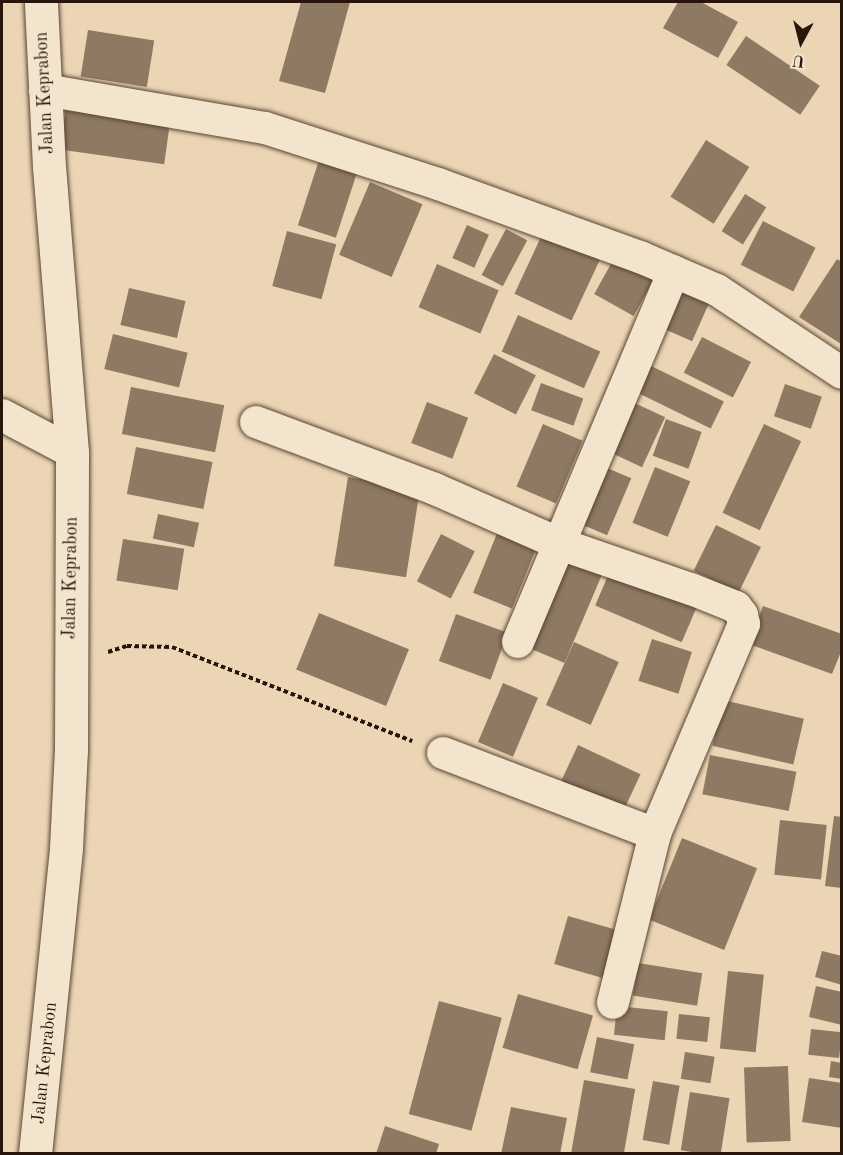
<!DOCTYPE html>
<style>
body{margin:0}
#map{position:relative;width:843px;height:1155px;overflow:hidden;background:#ecd5b4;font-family:"Old Standard TT",serif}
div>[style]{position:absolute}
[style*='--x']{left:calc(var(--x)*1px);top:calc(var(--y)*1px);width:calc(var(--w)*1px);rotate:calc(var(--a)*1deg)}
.building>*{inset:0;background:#8e7963;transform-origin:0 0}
.path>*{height:4px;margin-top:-2px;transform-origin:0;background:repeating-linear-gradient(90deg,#28150b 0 4.5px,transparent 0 7.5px)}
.roads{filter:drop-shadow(0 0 2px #594535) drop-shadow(0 0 2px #594535)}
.minor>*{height:32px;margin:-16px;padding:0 16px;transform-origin:16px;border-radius:16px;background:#f3e4ce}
.tertiary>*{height:33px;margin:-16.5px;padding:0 16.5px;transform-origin:16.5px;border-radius:16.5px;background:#f3e4ce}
span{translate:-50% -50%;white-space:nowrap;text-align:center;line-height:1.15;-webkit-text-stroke:4.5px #f3e4ce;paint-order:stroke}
.street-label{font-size:18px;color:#28150b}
.frame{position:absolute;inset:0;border:3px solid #28150b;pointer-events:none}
.north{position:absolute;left:771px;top:12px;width:60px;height:60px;-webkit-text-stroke:4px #f3e4ce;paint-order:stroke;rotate:187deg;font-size:16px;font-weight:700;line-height:24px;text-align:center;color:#28150b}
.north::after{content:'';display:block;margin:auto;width:21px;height:27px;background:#28150b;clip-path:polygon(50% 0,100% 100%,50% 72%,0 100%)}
</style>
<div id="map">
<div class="building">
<div style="clip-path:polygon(301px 2px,350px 2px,325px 93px,279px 81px)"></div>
<div style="clip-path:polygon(678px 2px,701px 2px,738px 22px,718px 58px,663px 28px)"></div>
<div style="left:88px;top:30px;width:67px;height:47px;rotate:9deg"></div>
<div style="left:746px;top:36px;width:89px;height:35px;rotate:34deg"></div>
<div style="left:67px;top:101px;width:105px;height:49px;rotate:8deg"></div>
<div style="left:706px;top:140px;width:51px;height:67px;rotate:32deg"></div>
<div style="left:321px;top:154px;width:40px;height:75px;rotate:18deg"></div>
<div style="left:370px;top:182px;width:57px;height:79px;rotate:23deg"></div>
<div style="left:745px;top:194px;width:25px;height:44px;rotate:32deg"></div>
<div style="left:763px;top:221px;width:59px;height:49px;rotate:27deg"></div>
<div style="left:547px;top:224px;width:63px;height:77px;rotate:25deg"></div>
<div style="left:467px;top:225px;width:24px;height:36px;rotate:24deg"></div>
<div style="left:506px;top:229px;width:24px;height:52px;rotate:28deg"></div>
<div style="left:287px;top:231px;width:51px;height:57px;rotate:15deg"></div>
<div style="left:617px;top:253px;width:45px;height:47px;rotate:29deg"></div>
<div style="clip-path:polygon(837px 259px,842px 262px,841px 344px,799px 317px)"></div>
<div style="left:437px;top:264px;width:67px;height:47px;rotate:23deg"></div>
<div style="left:678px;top:277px;width:39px;height:53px;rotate:24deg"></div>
<div style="left:129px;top:288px;width:58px;height:38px;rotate:13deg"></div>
<div style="left:518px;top:315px;width:90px;height:40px;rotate:24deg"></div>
<div style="left:113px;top:334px;width:77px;height:36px;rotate:14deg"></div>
<div style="left:702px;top:337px;width:55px;height:40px;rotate:27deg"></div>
<div style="left:494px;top:354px;width:47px;height:44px;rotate:27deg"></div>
<div style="left:643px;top:362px;width:90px;height:30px;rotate:26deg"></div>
<div style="left:541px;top:383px;width:45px;height:29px;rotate:20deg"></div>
<div style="left:785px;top:384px;width:39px;height:34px;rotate:19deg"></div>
<div style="left:131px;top:387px;width:95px;height:48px;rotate:11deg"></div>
<div style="left:628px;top:400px;width:41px;height:55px;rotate:25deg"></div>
<div style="left:427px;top:402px;width:44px;height:44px;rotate:21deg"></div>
<div style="left:666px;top:419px;width:38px;height:39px;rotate:20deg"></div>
<div style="left:543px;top:424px;width:43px;height:68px;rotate:23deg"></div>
<div style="left:764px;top:424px;width:41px;height:98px;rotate:25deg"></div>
<div style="left:136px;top:447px;width:78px;height:48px;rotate:11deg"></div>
<div style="left:600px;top:465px;width:34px;height:62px;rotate:23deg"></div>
<div style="left:655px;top:467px;width:38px;height:60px;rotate:22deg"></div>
<div style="left:348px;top:477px;width:73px;height:90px;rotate:9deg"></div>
<div style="left:158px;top:514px;width:42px;height:25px;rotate:12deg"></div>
<div style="left:716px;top:525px;width:50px;height:51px;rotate:26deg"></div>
<div style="left:500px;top:526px;width:42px;height:72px;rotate:22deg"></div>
<div style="left:441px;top:534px;width:38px;height:53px;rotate:27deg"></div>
<div style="left:123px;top:539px;width:62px;height:42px;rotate:9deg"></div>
<div style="left:559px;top:553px;width:48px;height:99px;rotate:23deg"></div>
<div style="left:612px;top:566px;width:94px;height:43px;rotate:23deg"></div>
<div style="clip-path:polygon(763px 606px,842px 634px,842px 649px,832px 674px,749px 644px)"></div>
<div style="left:319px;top:613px;width:97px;height:61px;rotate:22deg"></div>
<div style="left:456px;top:614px;width:55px;height:50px;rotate:20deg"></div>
<div style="left:652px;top:639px;width:42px;height:44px;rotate:18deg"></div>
<div style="left:574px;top:642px;width:49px;height:69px;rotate:24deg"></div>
<div style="left:503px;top:683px;width:38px;height:64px;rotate:23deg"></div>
<div style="left:723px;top:700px;width:83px;height:47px;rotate:13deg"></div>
<div style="left:578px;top:745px;width:69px;height:42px;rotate:25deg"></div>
<div style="left:710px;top:755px;width:88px;height:40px;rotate:11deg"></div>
<div style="clip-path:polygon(834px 816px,842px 817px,842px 888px,825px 886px)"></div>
<div style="left:780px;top:820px;width:47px;height:55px;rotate:6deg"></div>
<div style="left:682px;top:838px;width:81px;height:88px;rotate:22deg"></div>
<div style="left:568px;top:916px;width:53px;height:50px;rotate:16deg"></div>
<div style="clip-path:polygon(822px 951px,842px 956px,842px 985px,815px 977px)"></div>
<div style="left:638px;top:963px;width:65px;height:33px;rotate:9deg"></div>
<div style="left:728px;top:971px;width:36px;height:78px;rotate:6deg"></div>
<div style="clip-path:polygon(816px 986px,842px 992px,842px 1025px,809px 1017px)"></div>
<div style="left:518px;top:994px;width:78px;height:56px;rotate:16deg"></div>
<div style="left:439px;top:1001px;width:65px;height:117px;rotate:15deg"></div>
<div style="left:617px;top:1006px;width:51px;height:29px;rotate:6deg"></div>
<div style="left:679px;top:1014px;width:31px;height:25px;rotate:6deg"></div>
<div style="left:811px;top:1029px;width:31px;height:26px;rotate:6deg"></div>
<div style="left:597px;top:1037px;width:38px;height:36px;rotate:11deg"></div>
<div style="left:685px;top:1052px;width:30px;height:27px;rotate:9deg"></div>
<div style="clip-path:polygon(831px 1061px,842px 1063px,842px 1079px,829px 1077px)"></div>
<div style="left:788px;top:1066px;width:75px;height:44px;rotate:88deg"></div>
<div style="clip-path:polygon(809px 1078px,842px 1083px,842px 1128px,802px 1122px)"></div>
<div style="left:584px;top:1080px;width:52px;height:75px;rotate:10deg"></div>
<div style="left:653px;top:1081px;width:27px;height:60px;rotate:10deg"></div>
<div style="left:690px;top:1092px;width:40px;height:59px;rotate:9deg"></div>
<div style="clip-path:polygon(511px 1107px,567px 1118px,560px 1154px,501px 1154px)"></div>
<div style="clip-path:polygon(385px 1126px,439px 1144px,436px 1154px,376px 1154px)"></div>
</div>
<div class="path">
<div style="--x:108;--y:652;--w:20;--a:-18"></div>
<div style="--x:127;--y:646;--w:45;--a:1.3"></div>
<div style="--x:172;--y:647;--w:258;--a:21.4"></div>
</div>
<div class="roads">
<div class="minor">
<div style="--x:45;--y:90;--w:223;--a:9.8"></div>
<div style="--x:265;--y:128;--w:182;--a:17.9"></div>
<div style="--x:438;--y:184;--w:215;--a:19.9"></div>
<div style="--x:640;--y:257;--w:84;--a:23.2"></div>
<div style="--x:717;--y:290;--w:150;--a:33.6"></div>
<div style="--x:2;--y:415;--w:79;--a:27.9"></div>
<div style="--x:256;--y:422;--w:191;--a:20.5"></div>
<div style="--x:435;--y:489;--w:137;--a:23.7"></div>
<div style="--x:560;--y:544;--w:139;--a:19"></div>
<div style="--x:691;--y:589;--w:48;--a:21.8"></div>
<div style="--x:736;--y:607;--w:10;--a:53"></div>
<div style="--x:742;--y:615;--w:9;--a:77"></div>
<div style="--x:744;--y:624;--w:228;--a:113"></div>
<div style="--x:655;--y:834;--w:174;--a:104"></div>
<div style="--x:518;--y:642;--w:402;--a:-67.2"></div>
<div style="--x:443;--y:753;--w:227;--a:20.9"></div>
</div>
<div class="tertiary">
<div style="--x:35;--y:1154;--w:308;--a:-84.2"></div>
<div style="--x:66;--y:848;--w:98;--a:-87.1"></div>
<div style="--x:71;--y:750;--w:298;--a:-89.8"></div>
<div style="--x:72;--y:452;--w:286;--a:-94.6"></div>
<div style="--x:49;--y:167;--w:165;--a:-92.8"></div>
</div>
</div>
<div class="street-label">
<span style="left:45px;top:93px;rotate:-93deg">Jalan Keprabon</span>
<span style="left:71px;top:578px;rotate:-89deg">Jalan Keprabon</span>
<span style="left:45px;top:1063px;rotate:-84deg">Jalan Keprabon</span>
</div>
<div class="frame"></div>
<div class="north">U</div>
</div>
